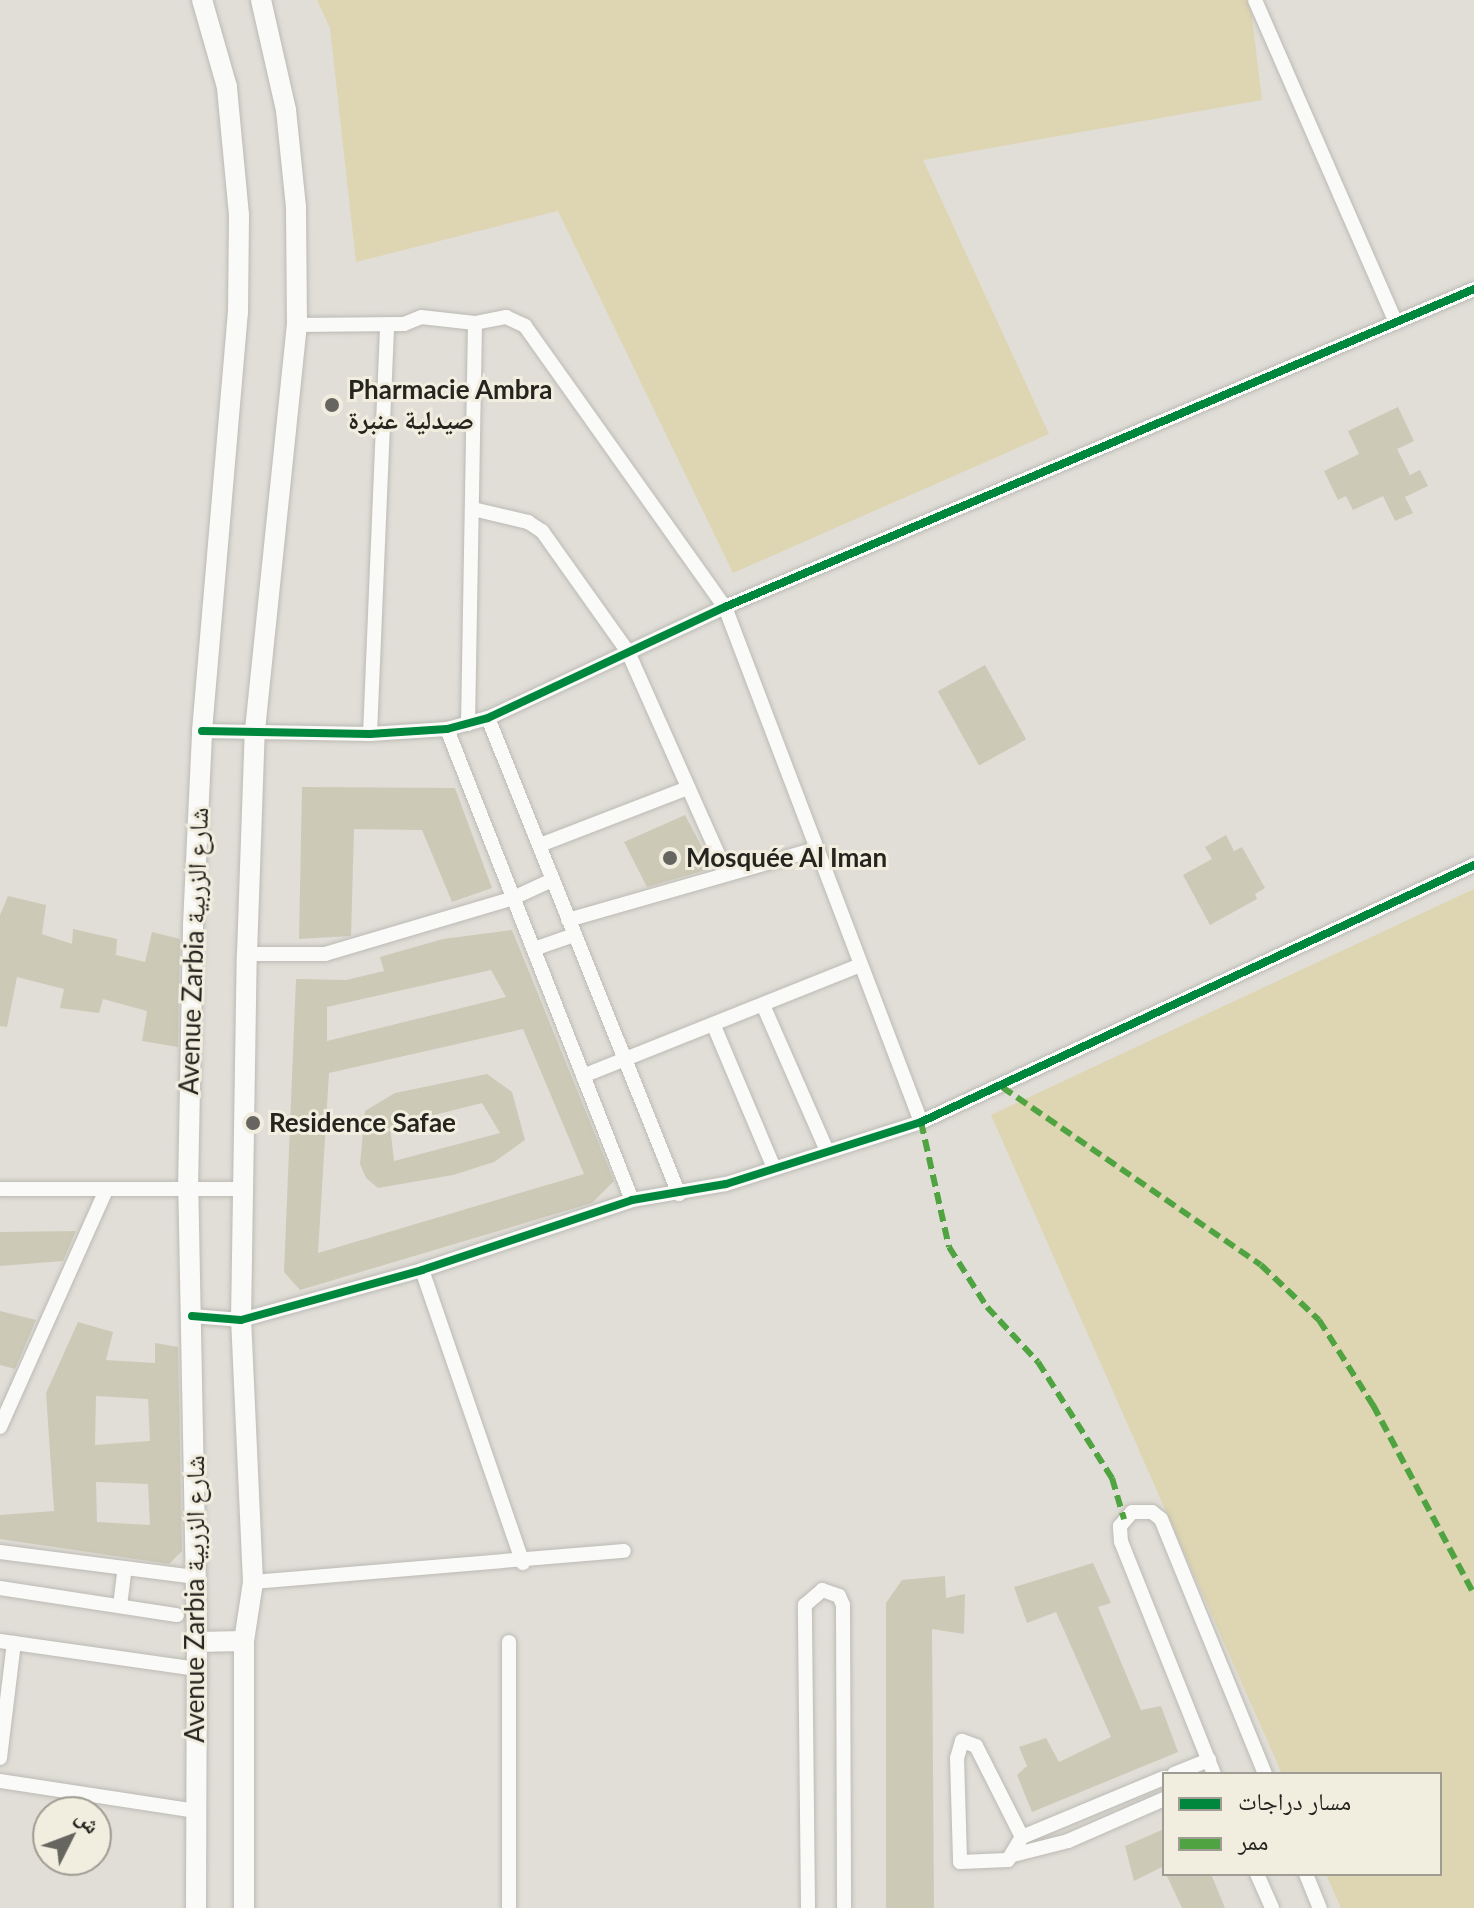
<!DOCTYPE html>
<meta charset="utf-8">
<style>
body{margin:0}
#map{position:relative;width:1474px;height:1908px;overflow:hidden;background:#e0ded7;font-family:Lato,"Noto Naskh Arabic",sans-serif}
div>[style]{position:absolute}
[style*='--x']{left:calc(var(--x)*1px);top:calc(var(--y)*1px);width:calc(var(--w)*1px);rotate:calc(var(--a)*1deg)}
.green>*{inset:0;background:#ded5b2}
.building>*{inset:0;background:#cdc9b7;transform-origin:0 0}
.roads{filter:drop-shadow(0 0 2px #bcbab4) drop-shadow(0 0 2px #bcbab4)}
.street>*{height:14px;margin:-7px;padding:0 7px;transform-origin:7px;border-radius:7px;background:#fafaf9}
.secondary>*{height:20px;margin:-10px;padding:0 10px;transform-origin:10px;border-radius:10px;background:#fafaf9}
.quiet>*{height:6px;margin-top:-3px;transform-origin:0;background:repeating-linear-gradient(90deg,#50a341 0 12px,transparent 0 18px)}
.cycleway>*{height:8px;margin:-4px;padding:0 4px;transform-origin:4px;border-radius:4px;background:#00873e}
.dots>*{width:22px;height:22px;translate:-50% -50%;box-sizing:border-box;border:4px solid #f1eee0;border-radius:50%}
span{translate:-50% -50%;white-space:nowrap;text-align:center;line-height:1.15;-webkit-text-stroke:6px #f1eee0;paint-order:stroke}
.poi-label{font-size:26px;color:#25241f;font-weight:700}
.left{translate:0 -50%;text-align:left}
.street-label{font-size:26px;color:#25241f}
.legend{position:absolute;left:1162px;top:1772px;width:280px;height:104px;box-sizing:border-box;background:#f1eee0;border:2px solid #9f9d93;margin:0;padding:10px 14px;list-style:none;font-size:24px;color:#25241f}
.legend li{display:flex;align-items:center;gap:16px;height:40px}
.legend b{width:40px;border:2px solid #9f9d93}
.north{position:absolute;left:32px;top:1796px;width:80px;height:80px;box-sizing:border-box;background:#f1eee0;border:2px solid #9f9d93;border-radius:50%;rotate:48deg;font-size:22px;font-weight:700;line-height:32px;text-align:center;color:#25241f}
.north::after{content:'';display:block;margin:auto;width:28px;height:36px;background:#66655f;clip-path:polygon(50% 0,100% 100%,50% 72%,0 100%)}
</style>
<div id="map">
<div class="green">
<div style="clip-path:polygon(317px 0,1250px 0,1262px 100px,923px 160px,1049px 434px,733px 573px,558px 211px,356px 262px,330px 28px)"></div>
<div style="clip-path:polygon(1474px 889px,1474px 1908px,1341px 1908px,1326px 1874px,1440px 1874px,1440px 1774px,1282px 1774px,991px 1115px)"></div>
</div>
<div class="building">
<div style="clip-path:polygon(1398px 407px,1414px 441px,1397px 449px,1410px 475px,1420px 470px,1428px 486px,1405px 497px,1413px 513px,1395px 521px,1383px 496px,1353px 510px,1346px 496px,1338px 500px,1324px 471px,1359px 454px,1348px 431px)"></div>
<div style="left:985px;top:665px;width:85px;height:54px;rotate:61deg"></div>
<div style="clip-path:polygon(302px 787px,455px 788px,492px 888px,452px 902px,422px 830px,354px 829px,351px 936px,299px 939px)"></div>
<div style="clip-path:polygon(685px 815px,713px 868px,647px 887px,624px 842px)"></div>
<div style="clip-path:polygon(1226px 835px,1234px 851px,1242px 847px,1265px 888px,1255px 894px,1257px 899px,1210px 925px,1183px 875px,1212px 859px,1205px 847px)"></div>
<div style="clip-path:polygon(8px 896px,46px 905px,42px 934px,72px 944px,73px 929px,117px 939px,116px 955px,145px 962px,152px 932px,180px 939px,178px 1047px,142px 1041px,147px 1011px,103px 999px,99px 1013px,60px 1008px,64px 989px,17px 977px,7px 1027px,0 1026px,0 915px)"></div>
<div style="clip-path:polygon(evenodd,512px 930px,614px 1181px,592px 1203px,300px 1290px,284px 1272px,296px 979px,346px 980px,384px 971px,380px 957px,443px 939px,512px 930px,491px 970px,506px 997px,327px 1041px,327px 1007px,491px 970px,512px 930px,523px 1029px,584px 1174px,318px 1253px,329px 1073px,523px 1029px)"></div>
<div style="clip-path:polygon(evenodd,487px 1074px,512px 1092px,525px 1140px,494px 1162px,453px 1175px,378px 1188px,366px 1178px,360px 1164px,365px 1111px,395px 1093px,487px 1074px,482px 1103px,500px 1133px,394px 1161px,390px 1126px,482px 1103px)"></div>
<div style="clip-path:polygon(76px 1231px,63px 1261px,0 1266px,0 1232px)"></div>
<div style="clip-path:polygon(0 1311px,36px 1320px,15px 1369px,0 1365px)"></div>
<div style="clip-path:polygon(evenodd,78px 1322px,113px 1332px,106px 1360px,155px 1363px,155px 1343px,178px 1347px,182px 1551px,169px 1564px,0 1539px,0 1515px,54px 1511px,46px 1393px,78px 1322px,96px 1396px,148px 1399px,150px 1441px,95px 1445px,96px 1396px,78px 1322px,96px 1482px,148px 1484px,150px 1525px,97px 1522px,96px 1482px)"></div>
<div style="clip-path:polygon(1093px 1563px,1111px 1603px,1098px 1607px,1141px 1710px,1161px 1706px,1178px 1752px,1032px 1812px,1017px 1775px,1027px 1766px,1019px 1747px,1046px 1738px,1059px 1762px,1111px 1737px,1056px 1612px,1027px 1623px,1014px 1587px)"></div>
<div style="clip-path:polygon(945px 1576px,946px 1598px,965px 1594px,964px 1634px,932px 1629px,934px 1908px,886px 1908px,886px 1603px,902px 1580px)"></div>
<div style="clip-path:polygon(1164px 1829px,1164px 1866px,1134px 1881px,1125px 1846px)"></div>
<div style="clip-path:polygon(1166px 1874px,1211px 1874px,1225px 1908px,1182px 1908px)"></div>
</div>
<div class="roads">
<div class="street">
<div style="--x:1255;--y:0;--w:352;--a:66.4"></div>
<div style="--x:297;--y:325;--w:107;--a:-0.5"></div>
<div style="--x:404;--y:324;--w:18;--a:-22"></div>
<div style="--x:421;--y:317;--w:54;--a:6.3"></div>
<div style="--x:475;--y:323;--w:32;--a:-11"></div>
<div style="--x:506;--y:317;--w:21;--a:25"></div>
<div style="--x:525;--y:326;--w:345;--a:54.6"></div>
<div style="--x:725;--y:607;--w:551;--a:69.16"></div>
<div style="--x:473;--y:509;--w:57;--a:13.3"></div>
<div style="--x:528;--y:522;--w:17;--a:33"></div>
<div style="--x:542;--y:531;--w:148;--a:54.6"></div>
<div style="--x:628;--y:652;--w:241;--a:66"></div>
<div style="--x:488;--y:718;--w:513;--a:68.14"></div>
<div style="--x:468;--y:724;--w:401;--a:-89"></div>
<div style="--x:447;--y:729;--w:506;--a:68.56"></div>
<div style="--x:202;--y:731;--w:168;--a:1"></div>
<div style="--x:370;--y:734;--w:77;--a:-3.7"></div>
<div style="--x:447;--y:729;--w:42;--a:-15"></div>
<div style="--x:488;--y:718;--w:262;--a:-25.1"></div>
<div style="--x:725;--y:607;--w:814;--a:-23"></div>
<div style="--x:370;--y:734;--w:410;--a:-87.6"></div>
<div style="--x:540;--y:845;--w:159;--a:-21.1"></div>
<div style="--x:568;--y:920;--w:257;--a:-16"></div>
<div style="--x:534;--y:949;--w:42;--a:-19.3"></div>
<div style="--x:247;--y:954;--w:78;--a:0"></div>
<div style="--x:325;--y:954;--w:194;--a:-16.5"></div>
<div style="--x:511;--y:899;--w:45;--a:-24.9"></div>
<div style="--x:763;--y:1005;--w:159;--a:66.3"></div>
<div style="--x:714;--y:1026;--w:154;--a:67.1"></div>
<div style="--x:583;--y:1076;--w:298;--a:-21.8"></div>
<div style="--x:0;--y:1189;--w:241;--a:0"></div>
<div style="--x:422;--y:1270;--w:310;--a:71"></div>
<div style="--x:192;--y:1316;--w:49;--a:4.7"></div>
<div style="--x:241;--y:1320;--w:188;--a:-15.4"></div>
<div style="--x:422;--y:1270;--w:221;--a:-18.4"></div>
<div style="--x:632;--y:1200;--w:95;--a:-9.7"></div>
<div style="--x:726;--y:1184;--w:205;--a:-17.6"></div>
<div style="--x:921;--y:1122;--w:610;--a:-24.93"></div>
<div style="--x:0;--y:1427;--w:260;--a:-65.9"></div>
<div style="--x:0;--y:1552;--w:198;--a:7.3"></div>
<div style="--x:253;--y:1582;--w:372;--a:-4.8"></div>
<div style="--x:0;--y:1588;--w:179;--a:8.7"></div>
<div style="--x:120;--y:1606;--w:38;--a:-83"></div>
<div style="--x:0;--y:1641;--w:199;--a:8.1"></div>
<div style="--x:509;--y:1642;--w:266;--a:90"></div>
<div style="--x:0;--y:1758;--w:116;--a:-83.1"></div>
<div style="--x:1174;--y:1774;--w:38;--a:-22"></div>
<div style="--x:1214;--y:1774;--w:250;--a:-111.8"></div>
<div style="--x:1121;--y:1542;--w:16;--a:-94"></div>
<div style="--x:1120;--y:1526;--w:18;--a:-49"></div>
<div style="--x:1132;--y:1512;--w:20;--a:0"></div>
<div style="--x:1152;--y:1512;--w:11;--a:38"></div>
<div style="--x:1161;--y:1519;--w:275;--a:67.8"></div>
<div style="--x:0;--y:1781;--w:198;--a:8.7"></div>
<div style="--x:1022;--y:1837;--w:102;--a:-116.8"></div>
<div style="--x:976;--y:1746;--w:15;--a:-160"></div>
<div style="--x:962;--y:1741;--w:18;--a:106"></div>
<div style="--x:957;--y:1758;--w:104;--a:88.3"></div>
<div style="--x:960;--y:1862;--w:48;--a:-2.4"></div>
<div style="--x:1008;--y:1860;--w:27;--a:-59"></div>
<div style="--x:1022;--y:1837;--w:154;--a:-22.6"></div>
<div style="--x:1013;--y:1855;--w:57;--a:-14.3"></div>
<div style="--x:1068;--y:1841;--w:105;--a:-23.6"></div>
<div style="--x:1257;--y:1874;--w:37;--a:66"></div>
<div style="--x:1306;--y:1874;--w:37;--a:68"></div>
<div style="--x:808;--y:1908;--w:303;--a:-90.6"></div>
<div style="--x:805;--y:1605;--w:23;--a:-41"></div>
<div style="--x:822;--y:1590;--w:18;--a:19"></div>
<div style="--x:839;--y:1596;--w:10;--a:66"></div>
<div style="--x:843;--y:1605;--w:303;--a:89.8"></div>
</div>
<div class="secondary">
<div style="--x:197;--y:1642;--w:47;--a:-1.2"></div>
<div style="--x:196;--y:1908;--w:266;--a:-89.8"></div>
<div style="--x:197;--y:1642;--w:452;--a:-91.1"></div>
<div style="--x:188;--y:1190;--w:265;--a:-88.9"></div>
<div style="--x:193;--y:925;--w:194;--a:-87.3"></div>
<div style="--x:202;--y:731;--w:420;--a:-85.1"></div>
<div style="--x:238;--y:313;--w:98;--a:-89.4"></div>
<div style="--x:239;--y:215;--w:129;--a:-95.4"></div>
<div style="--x:227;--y:87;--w:91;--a:-106"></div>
<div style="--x:244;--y:1908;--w:267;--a:-90"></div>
<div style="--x:244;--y:1641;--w:60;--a:-81.3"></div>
<div style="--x:253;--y:1582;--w:262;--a:-92.6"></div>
<div style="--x:241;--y:1320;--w:366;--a:-89.1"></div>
<div style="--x:247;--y:954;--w:224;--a:-88"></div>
<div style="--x:255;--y:730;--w:407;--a:-84.1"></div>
<div style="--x:297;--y:325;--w:118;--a:-90.5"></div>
<div style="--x:296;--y:207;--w:98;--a:-95.9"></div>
<div style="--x:286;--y:110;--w:113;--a:-102.8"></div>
</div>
</div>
<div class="quiet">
<div style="--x:1002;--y:1087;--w:314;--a:34.5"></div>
<div style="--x:1261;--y:1265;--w:80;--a:43.5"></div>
<div style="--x:1319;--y:1320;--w:101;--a:57.6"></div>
<div style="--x:1373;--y:1405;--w:214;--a:61.9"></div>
<div style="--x:921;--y:1122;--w:128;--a:77.4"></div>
<div style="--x:949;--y:1247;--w:71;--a:57.7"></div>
<div style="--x:987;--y:1307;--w:75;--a:47.2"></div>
<div style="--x:1038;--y:1362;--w:138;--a:57.5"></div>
<div style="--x:1112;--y:1478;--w:43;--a:73.7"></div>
</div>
<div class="cycleway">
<div style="--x:202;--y:731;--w:168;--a:1"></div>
<div style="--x:370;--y:734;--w:77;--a:-3.7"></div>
<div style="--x:447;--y:729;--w:42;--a:-15"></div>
<div style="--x:488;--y:718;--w:262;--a:-25.1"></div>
<div style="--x:725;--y:607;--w:814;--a:-23"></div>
<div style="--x:192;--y:1316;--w:49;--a:4.7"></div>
<div style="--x:241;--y:1320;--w:188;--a:-15.4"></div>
<div style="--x:422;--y:1270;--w:221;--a:-18.4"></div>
<div style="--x:632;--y:1200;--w:95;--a:-9.7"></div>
<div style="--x:726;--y:1184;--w:205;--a:-17.6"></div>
<div style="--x:921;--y:1122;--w:610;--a:-24.93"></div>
</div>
<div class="dots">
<div style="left:332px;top:405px;background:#66655f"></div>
<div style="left:670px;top:858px;background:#66655f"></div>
<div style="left:253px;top:1123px;background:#66655f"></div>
</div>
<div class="poi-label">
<span class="left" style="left:348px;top:405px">Pharmacie Ambra<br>صيدلية عنبرة</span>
<span class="left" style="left:686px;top:858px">Mosquée Al Iman</span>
<span class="left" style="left:269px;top:1123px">Residence Safae</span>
</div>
<div class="street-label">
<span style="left:194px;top:951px;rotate:-88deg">Avenue Zarbia شارع الزربية</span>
<span style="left:195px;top:1599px;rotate:-90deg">Avenue Zarbia شارع الزربية</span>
</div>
<ul class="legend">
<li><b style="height:10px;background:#00873e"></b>مسار دراجات</li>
<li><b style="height:10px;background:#50a341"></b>ممر</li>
</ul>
<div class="north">ش</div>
</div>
